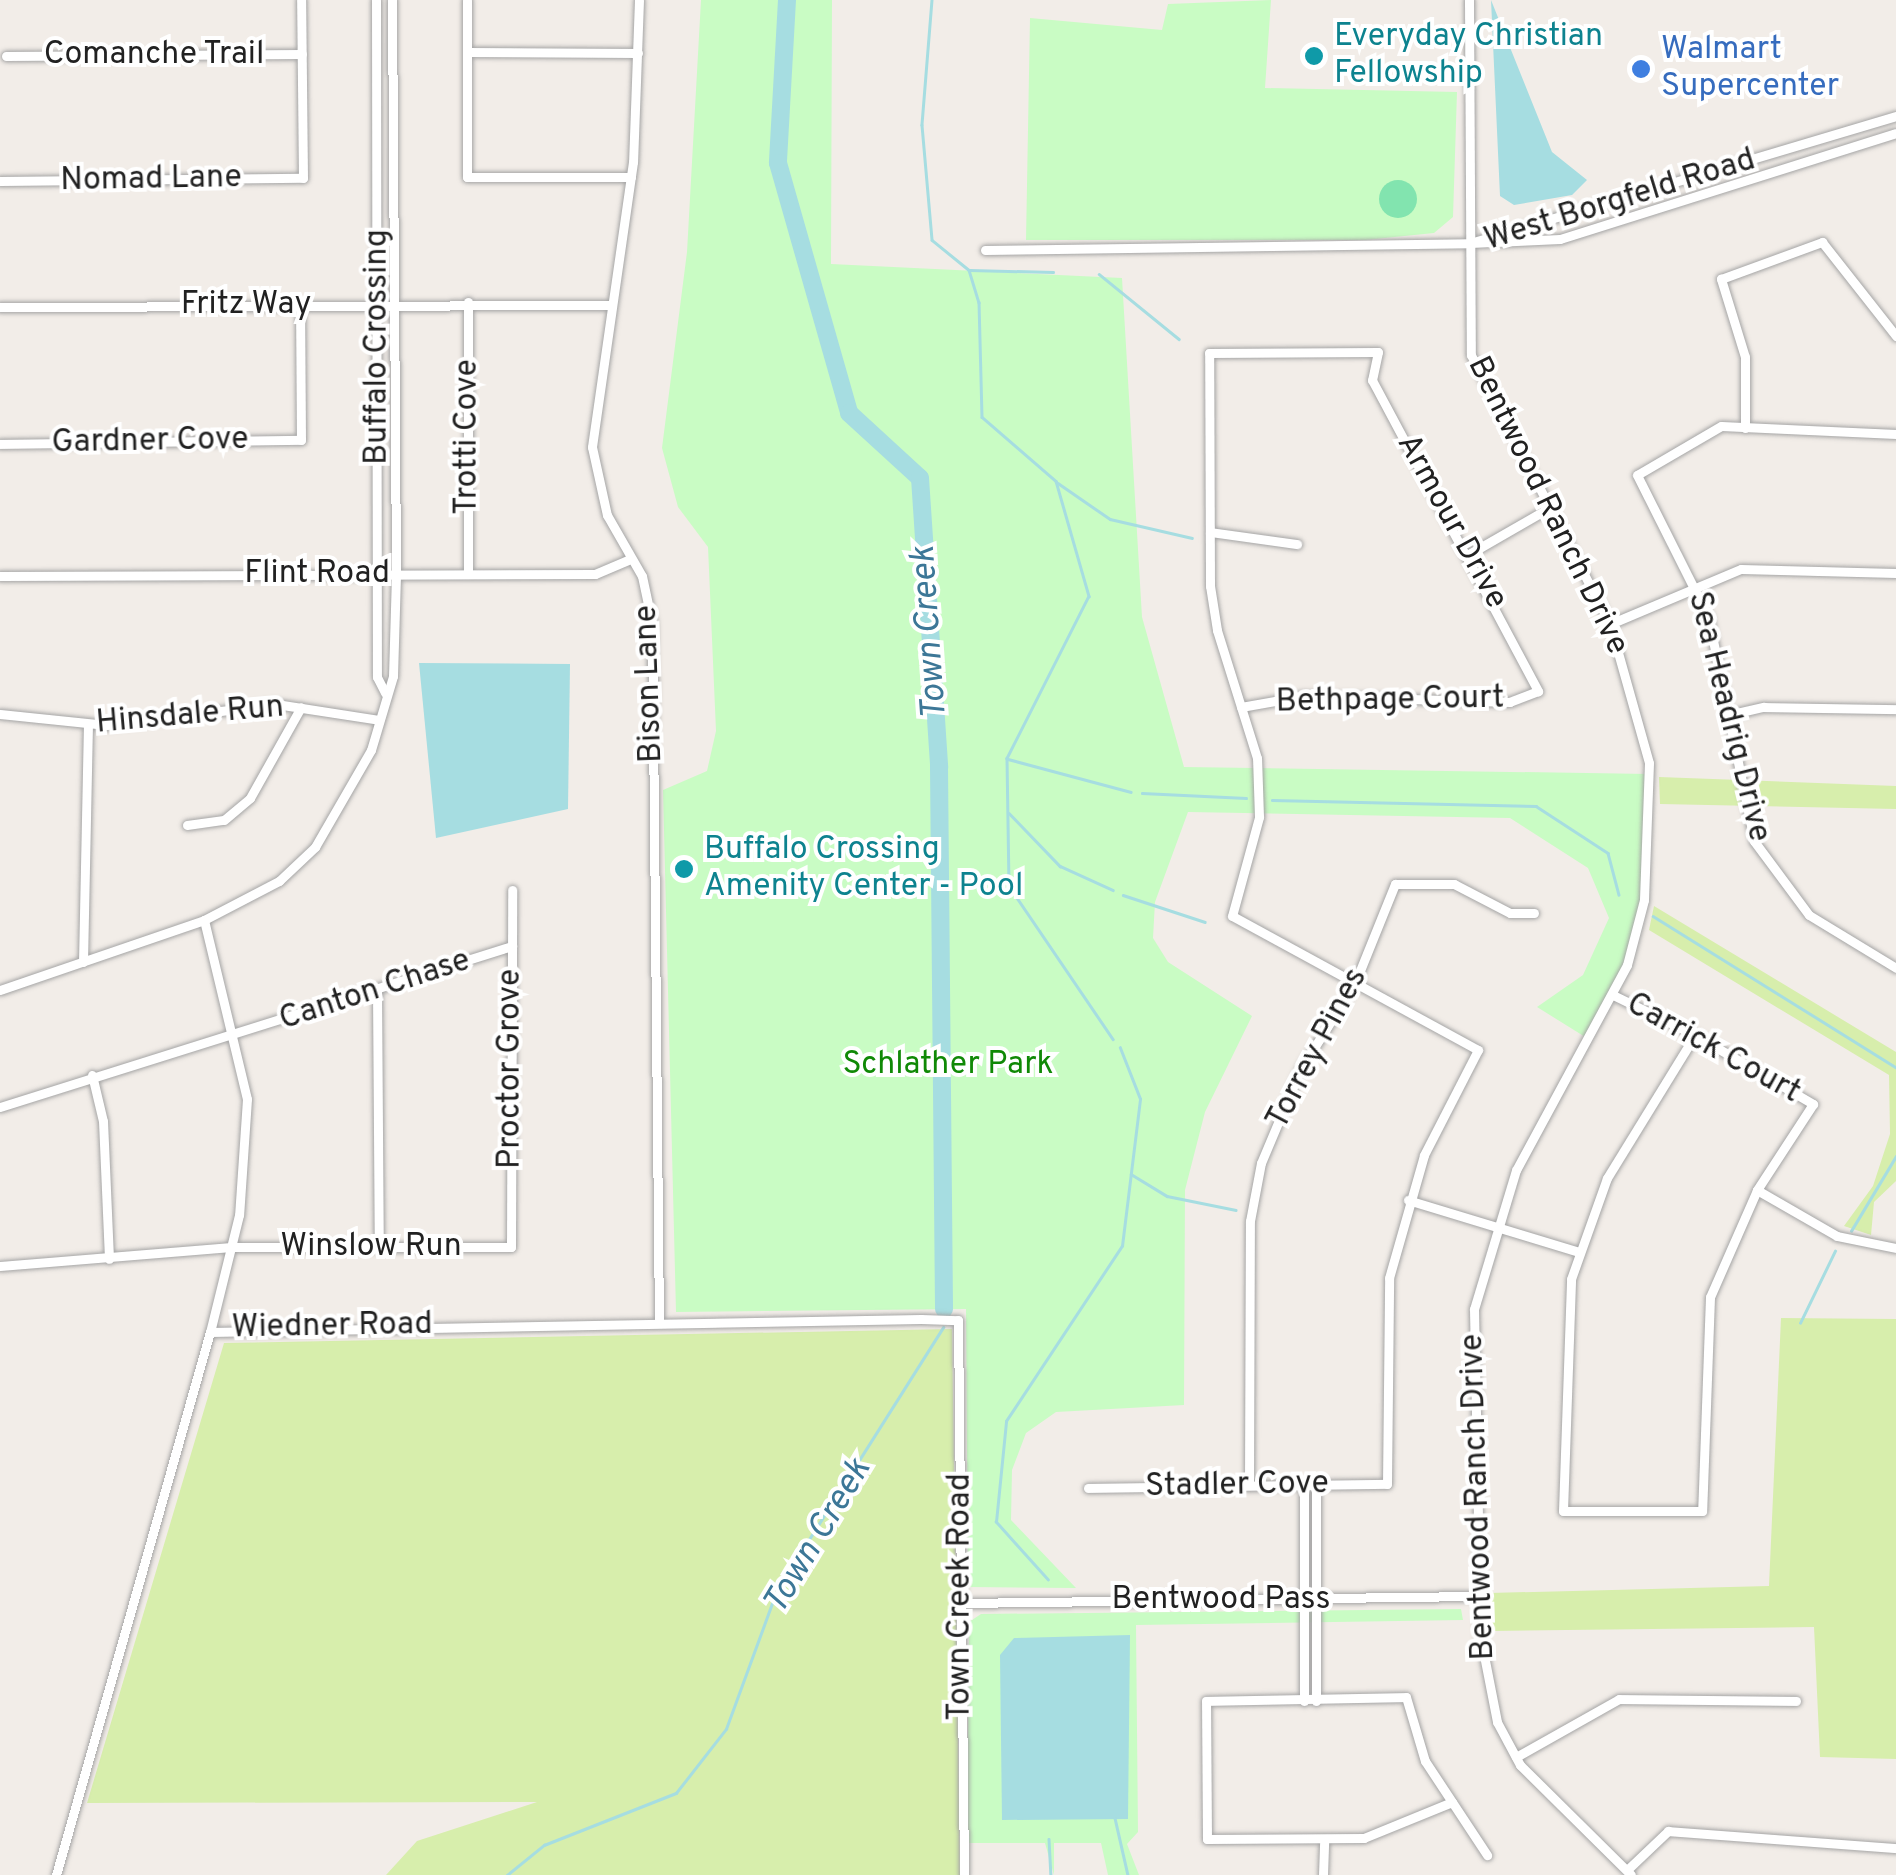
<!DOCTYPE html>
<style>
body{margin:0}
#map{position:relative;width:1896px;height:1875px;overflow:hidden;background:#f2ede8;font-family:Overpass,sans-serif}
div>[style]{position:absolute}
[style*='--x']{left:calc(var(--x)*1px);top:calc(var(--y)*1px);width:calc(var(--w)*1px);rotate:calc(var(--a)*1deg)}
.grass>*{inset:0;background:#d7eeac}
.park>*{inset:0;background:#c9fcc4}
.pitch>*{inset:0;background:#82e4af}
.round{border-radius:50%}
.water>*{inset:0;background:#a6dde1}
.stream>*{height:2.5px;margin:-1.25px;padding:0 1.25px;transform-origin:1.25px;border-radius:1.25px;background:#a6dde1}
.river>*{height:18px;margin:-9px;padding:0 9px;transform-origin:9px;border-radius:9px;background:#a6dde1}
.roads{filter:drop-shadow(0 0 2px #a5a5a5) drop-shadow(0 0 2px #a5a5a5)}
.street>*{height:9px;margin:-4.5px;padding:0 4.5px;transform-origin:4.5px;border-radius:4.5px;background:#fff}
.dots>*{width:28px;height:28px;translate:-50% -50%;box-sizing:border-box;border:5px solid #fff;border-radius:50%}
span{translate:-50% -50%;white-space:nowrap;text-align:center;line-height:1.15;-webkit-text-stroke:8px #fff;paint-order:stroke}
.culture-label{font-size:32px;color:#0d838f}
.left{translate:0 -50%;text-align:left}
.shop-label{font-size:32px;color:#366cbe}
.street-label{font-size:32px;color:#212121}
.park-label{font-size:32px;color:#108906}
.water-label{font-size:35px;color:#3c7797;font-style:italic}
</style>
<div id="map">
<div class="grass">
<div style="clip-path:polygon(1659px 777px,1896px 786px,1896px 809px,1660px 804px)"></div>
<div style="clip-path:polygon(1654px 906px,1896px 1052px,1896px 1181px,1874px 1202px,1871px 1235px,1844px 1226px,1873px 1186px,1890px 1134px,1889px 1075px,1649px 930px)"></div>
<div style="clip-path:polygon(1781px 1318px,1896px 1319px,1896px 1759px,1820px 1757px,1814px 1627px,1492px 1631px,1489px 1593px,1769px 1586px)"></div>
<div style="clip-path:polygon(952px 1329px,960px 1875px,386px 1875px,417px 1841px,537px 1802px,87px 1803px,224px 1343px)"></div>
</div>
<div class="park">
<div style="clip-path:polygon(701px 0,832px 0,831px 264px,1122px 278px,1142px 617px,1184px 767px,1649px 774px,1644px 900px,1627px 965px,1590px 1040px,1537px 1007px,1583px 975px,1609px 918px,1588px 868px,1510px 818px,1188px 812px,1155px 902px,1153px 938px,1168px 962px,1252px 1016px,1205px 1112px,1185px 1190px,1184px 1405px,1056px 1412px,1026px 1433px,1012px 1470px,1011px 1520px,1076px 1588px,968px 1587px,966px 1309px,676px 1312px,663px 790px,707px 771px,716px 731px,708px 547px,678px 507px,662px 448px,687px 252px)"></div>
<div style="clip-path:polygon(1271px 0,1265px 88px,1457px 92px,1453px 217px,1434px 233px,1365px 240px,1026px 240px,1030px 18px,1162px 30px,1168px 4px)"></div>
<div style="clip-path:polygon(1461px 1609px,1463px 1620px,1136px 1625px,1138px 1832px,1127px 1844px,1139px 1875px,1108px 1875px,1101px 1843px,1054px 1843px,1054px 1875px,1045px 1843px,967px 1843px,969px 1622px,981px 1614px)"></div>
</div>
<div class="pitch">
<div class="round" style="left:1379px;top:180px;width:38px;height:38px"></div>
</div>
<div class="water">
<div style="clip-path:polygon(1491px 0,1552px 152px,1587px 180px,1572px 195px,1514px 205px,1500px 196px)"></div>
<div style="clip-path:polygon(419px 663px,570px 664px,568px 809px,436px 838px)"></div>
<div style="clip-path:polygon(1130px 1635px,1128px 1819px,1002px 1820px,1000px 1655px,1014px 1638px)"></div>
</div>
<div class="stream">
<div style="--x:932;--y:0;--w:125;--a:94.6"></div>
<div style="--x:922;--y:125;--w:115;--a:85"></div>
<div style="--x:932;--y:240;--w:48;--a:39"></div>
<div style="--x:969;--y:270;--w:34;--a:73"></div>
<div style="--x:979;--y:302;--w:115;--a:88.5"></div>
<div style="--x:982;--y:417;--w:98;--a:40.9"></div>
<div style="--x:1056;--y:481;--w:120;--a:74"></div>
<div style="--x:1089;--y:596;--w:182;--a:116.8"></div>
<div style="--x:1007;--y:758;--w:128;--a:89.1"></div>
<div style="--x:1009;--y:886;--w:185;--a:55.8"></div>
<div style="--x:970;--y:270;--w:83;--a:1.4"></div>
<div style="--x:1099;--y:274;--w:103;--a:39.1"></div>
<div style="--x:1058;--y:483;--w:63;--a:34.7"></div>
<div style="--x:1110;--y:519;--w:84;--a:13"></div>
<div style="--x:1008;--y:759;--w:127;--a:15"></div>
<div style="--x:1142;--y:793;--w:104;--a:2.8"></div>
<div style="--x:1272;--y:800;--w:264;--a:1.3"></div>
<div style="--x:1536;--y:806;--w:86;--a:33.1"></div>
<div style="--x:1608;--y:853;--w:43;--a:75.3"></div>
<div style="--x:1009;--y:813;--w:74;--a:46.1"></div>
<div style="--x:1060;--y:866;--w:58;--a:24.4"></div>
<div style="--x:1123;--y:895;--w:86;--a:18.2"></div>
<div style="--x:1653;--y:916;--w:286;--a:31.9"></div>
<div style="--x:1131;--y:1174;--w:42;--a:31.4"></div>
<div style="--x:1167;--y:1196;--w:70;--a:11.5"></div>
<div style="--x:1851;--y:1231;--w:87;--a:-59"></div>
<div style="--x:1800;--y:1323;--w:80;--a:-64.1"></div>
<div style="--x:1048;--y:1580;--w:78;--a:-131.9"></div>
<div style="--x:996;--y:1522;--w:101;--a:-84.3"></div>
<div style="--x:1006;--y:1421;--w:210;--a:-56.5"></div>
<div style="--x:1122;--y:1246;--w:148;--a:-83"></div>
<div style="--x:1140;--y:1099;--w:55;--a:-111.4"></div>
<div style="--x:1115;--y:1818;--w:58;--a:77.2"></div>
<div style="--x:1049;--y:1839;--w:36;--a:87"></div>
<div style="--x:507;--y:1875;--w:48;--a:-39"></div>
<div style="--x:544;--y:1845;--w:142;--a:-21.5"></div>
<div style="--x:676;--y:1793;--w:81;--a:-52"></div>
<div style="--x:726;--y:1729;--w:148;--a:-69.9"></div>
<div style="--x:777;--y:1590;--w:311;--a:-57.7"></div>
</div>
<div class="river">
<div style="--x:787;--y:0;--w:163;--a:93.2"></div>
<div style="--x:778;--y:163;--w:260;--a:74.1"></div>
<div style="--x:849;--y:413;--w:96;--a:42.5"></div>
<div style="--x:920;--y:478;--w:290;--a:86.2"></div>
<div style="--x:939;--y:767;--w:542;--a:89.47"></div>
</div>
<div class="roads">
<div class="street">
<div style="--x:376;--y:0;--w:677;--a:89.92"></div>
<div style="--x:377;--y:677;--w:18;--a:63"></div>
<div style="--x:467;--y:0;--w:177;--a:90"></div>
<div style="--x:467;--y:177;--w:164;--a:0"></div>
<div style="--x:639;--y:0;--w:162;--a:92.1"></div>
<div style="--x:633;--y:162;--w:288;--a:98.2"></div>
<div style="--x:592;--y:447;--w:70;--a:77.6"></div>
<div style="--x:607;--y:515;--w:70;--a:60.2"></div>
<div style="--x:642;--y:576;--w:48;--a:78"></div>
<div style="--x:652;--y:623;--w:700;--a:89.43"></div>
<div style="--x:1469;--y:0;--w:355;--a:89.7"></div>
<div style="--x:1471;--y:355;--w:303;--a:62.7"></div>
<div style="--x:1610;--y:624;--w:144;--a:74.3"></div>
<div style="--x:1649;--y:763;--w:137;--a:92.1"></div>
<div style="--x:1644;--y:900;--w:67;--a:104.7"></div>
<div style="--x:1627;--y:965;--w:233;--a:118.4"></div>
<div style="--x:1516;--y:1170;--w:145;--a:106.8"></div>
<div style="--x:1474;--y:1309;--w:326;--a:88.9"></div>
<div style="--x:1480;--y:1635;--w:89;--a:78.9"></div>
<div style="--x:1497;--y:1722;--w:49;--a:61.9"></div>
<div style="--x:1520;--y:1765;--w:156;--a:44.7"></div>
<div style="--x:467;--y:52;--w:171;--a:0.3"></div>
<div style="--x:6;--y:56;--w:296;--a:-0.4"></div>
<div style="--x:0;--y:181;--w:303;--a:-0.6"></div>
<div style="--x:303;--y:178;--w:178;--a:-90.6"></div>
<div style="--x:1470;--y:243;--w:90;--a:-2.5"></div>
<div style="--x:1560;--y:239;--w:352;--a:-17.5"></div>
<div style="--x:985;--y:250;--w:485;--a:-0.8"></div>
<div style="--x:1470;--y:243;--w:445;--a:-16.6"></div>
<div style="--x:468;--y:302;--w:270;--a:90"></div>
<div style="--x:0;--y:307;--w:612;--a:-0.19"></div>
<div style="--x:1745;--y:428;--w:71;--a:-90"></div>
<div style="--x:1745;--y:357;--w:82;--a:-107.1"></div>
<div style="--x:1721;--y:279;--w:108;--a:-20.1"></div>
<div style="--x:1822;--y:242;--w:120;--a:51.8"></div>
<div style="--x:1896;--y:434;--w:175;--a:-177.4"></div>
<div style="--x:1721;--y:426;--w:97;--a:149.7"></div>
<div style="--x:1637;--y:475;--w:158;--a:63.3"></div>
<div style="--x:1708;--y:616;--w:230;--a:78.4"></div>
<div style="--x:1754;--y:841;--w:92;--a:53.4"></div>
<div style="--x:1809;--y:915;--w:102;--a:31.3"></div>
<div style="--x:0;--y:444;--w:301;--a:-0.8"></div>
<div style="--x:301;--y:440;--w:135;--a:-90.4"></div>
<div style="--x:1210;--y:532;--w:88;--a:7.9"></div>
<div style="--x:1469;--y:554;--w:92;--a:-29.9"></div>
<div style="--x:0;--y:576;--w:595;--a:-0.19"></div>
<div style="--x:595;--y:574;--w:39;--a:-23"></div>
<div style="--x:1610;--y:624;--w:142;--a:-22.8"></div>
<div style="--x:1741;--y:569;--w:155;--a:1.5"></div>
<div style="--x:0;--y:714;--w:107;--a:5.9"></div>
<div style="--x:106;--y:725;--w:171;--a:-7"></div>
<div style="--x:276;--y:704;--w:104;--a:8.8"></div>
<div style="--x:1728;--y:715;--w:37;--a:-13"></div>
<div style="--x:1764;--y:707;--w:132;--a:0.9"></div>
<div style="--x:187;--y:825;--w:37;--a:-8"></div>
<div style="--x:224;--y:820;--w:34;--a:-40"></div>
<div style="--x:250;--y:798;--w:104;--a:-60.7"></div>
<div style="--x:204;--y:920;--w:184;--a:76.5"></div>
<div style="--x:247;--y:1099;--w:116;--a:93.9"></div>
<div style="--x:239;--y:1215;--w:121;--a:103.9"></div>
<div style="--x:83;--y:962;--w:237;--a:-88.8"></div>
<div style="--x:377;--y:989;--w:258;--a:89.6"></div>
<div style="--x:0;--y:990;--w:216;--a:-18.9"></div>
<div style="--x:204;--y:920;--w:85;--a:-27.5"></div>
<div style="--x:279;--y:881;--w:50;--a:-43.4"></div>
<div style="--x:315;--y:847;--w:112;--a:-60"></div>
<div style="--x:371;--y:750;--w:77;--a:-73.4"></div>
<div style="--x:393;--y:676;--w:102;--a:-88.3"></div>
<div style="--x:396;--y:574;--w:574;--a:-90.4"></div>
<div style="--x:1613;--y:995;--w:91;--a:26"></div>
<div style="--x:1695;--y:1035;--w:137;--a:30.3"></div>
<div style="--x:1813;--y:1104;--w:103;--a:123.1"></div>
<div style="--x:1757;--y:1190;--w:117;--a:113.7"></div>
<div style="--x:1710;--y:1297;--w:214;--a:92.1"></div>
<div style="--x:1702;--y:1511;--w:139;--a:180"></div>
<div style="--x:1563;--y:1511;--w:232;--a:-88"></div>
<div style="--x:1571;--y:1279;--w:107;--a:-70.4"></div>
<div style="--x:1607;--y:1178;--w:168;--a:-58.4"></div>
<div style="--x:92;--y:1075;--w:47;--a:76.6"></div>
<div style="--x:103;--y:1121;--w:138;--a:87.5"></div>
<div style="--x:0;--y:1107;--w:537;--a:-17.46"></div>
<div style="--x:1757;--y:1190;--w:92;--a:29.9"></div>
<div style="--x:1837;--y:1236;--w:60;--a:11.5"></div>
<div style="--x:1408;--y:1200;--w:179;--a:16.9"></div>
<div style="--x:0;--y:1266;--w:232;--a:-4.7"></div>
<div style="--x:231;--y:1247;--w:280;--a:0"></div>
<div style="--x:511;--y:1247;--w:357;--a:-89.8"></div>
<div style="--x:1249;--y:1484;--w:263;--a:-89.8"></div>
<div style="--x:1250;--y:1221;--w:59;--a:-79.3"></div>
<div style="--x:1261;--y:1163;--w:101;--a:-67.2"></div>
<div style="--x:1300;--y:1070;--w:103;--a:-57.7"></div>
<div style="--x:1355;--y:983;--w:107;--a:-68"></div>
<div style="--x:1395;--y:884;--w:59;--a:0"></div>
<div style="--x:1454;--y:884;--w:63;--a:27.4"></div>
<div style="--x:1510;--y:913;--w:24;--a:0"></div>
<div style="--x:1304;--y:1485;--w:216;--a:90"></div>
<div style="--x:1088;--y:1488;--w:299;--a:-0.8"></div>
<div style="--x:1387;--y:1484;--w:206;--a:-89.4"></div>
<div style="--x:1389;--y:1278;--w:128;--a:-74.1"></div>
<div style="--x:1424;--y:1155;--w:118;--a:-62.8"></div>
<div style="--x:1478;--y:1050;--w:280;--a:-151.4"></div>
<div style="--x:1232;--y:916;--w:103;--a:-74.7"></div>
<div style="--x:1259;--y:817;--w:59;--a:-91.9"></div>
<div style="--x:1257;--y:758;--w:134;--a:-107.4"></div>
<div style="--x:1217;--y:630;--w:45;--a:-99"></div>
<div style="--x:1210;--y:586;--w:233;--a:-90.2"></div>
<div style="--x:1209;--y:353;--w:169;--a:-0.3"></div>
<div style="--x:1378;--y:352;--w:29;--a:102"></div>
<div style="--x:1372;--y:380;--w:353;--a:61.9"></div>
<div style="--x:1538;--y:691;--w:30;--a:159"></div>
<div style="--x:1510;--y:702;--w:207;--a:-178.3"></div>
<div style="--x:1303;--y:696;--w:63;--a:169.9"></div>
<div style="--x:962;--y:1603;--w:517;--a:-0.78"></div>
<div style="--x:1316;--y:1701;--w:216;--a:-90"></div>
<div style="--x:1516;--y:1757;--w:118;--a:-29.4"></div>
<div style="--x:1619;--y:1699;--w:177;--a:0.6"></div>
<div style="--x:1452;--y:1802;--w:95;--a:157.8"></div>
<div style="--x:1364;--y:1838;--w:157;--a:179.6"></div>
<div style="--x:1207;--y:1839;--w:138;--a:-90.4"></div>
<div style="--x:1206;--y:1701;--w:200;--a:-1.1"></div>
<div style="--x:1406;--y:1697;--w:67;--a:73.5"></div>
<div style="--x:1425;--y:1761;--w:113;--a:56.6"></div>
<div style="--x:1627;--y:1870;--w:57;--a:-43.6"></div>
<div style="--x:1668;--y:1831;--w:229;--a:4.3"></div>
<div style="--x:56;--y:1875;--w:564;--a:-74.17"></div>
<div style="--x:210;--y:1332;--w:711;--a:-1.05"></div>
<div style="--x:921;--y:1319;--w:37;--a:2"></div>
<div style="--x:958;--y:1320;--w:555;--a:89.38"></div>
<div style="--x:1323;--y:1875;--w:35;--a:-88"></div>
</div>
</div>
<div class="dots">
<div style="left:1314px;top:56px;background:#0f9aa8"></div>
<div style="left:1641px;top:69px;background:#3f7fe0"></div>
<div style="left:684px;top:869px;background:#0f9aa8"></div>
</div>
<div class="culture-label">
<span class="left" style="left:1334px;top:56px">Everyday Christian<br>Fellowship</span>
<span class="left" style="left:704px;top:869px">Buffalo Crossing<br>Amenity Center - Pool</span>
</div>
<div class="shop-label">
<span class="left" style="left:1661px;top:69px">Walmart<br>Supercenter</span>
</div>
<div class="street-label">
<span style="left:154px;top:55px">Comanche Trail</span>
<span style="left:151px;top:180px;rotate:-1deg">Nomad Lane</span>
<span style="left:1620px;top:201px;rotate:-17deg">West Borgfeld Road</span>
<span style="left:246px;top:305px">Fritz Way</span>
<span style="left:378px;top:347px;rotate:-90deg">Buffalo Crossing</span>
<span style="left:468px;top:437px;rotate:-90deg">Trotti Cove</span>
<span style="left:150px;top:442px;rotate:-1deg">Gardner Cove</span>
<span style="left:1547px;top:506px;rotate:64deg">Bentwood Ranch Drive</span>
<span style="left:1451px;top:522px;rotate:61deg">Armour Drive</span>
<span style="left:317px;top:574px">Flint Road</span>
<span style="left:650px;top:684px;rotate:-92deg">Bison Lane</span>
<span style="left:1390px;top:701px;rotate:-1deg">Bethpage Court</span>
<span style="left:190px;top:716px;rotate:-5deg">Hinsdale Run</span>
<span style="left:1728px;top:717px;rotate:76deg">Sea Headrig Drive</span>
<span style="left:375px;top:991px;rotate:-18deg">Canton Chase</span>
<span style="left:1318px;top:1049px;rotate:-62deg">Torrey Pines</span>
<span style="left:1713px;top:1049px;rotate:29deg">Carrick Court</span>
<span style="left:511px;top:1069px;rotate:-90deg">Proctor Grove</span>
<span style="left:371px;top:1247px">Winslow Run</span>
<span style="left:332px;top:1327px;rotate:-1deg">Wiedner Road</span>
<span style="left:1237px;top:1486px;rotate:-1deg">Stadler Cove</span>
<span style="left:1479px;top:1497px;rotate:-92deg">Bentwood Ranch Drive</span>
<span style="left:961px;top:1597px;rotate:-90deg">Town Creek Road</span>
<span style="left:1221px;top:1600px">Bentwood Pass</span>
</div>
<div class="park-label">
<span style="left:948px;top:1065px">Schlather Park</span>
</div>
<div class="water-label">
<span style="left:930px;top:633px;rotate:-94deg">Town Creek</span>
<span style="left:818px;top:1537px;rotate:-59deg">Town Creek</span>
</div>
</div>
